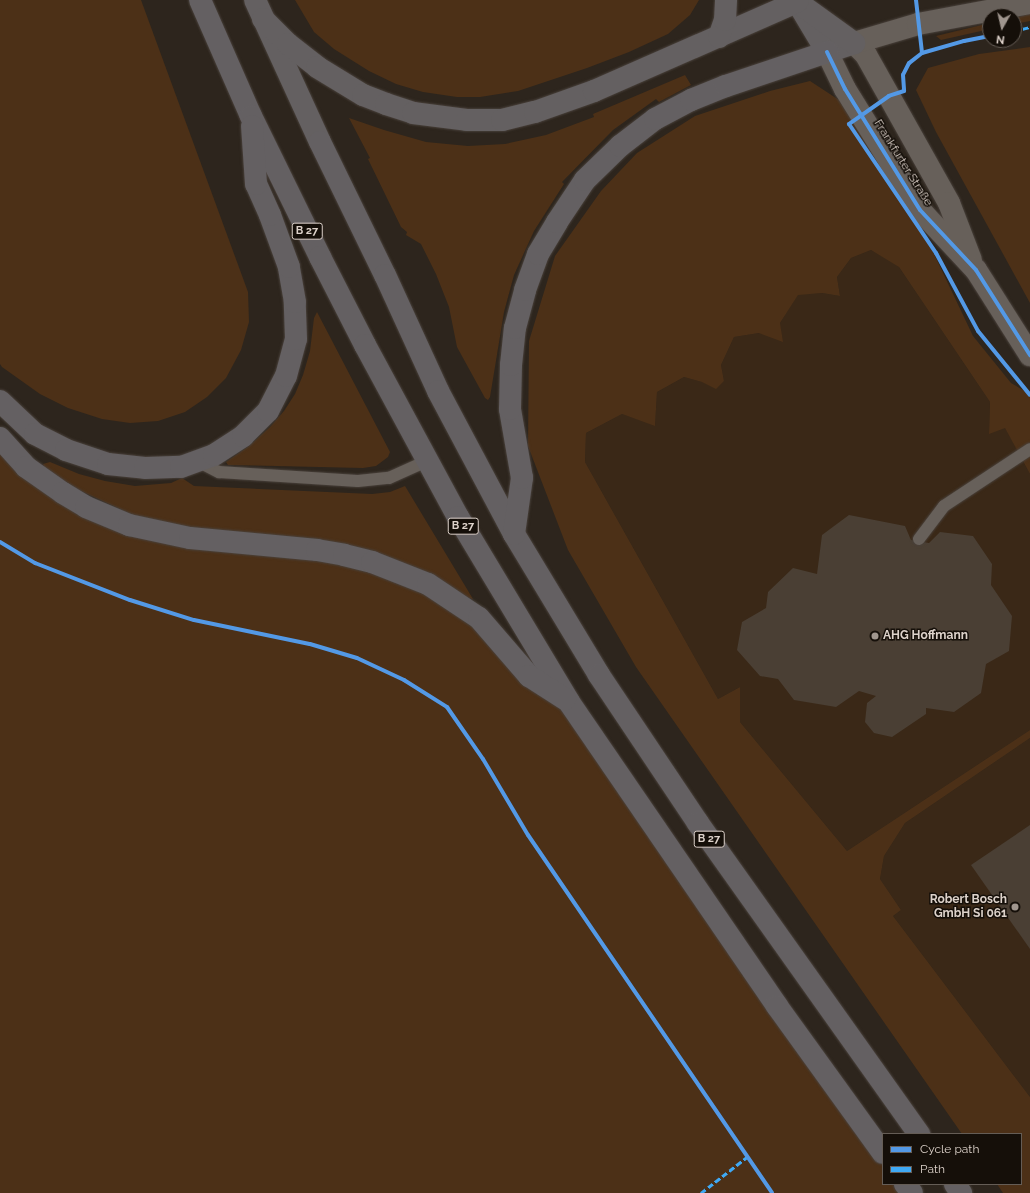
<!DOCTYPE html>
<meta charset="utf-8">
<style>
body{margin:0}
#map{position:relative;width:1030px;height:1193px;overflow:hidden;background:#2d251d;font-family:Raleway,sans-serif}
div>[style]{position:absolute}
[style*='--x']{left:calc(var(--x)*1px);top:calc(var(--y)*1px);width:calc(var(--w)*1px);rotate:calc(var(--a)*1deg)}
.built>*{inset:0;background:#3a2817}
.green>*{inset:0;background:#4c3017}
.building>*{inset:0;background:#4a3f34}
.roads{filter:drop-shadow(0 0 1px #49413b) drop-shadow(0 0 1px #49413b)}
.service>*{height:12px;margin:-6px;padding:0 6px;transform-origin:6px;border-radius:6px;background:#67605a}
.minor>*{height:22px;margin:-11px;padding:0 11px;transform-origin:11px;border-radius:11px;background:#67605a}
.secondary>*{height:22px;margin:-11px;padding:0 11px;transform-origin:11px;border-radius:11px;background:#67605a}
.primary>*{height:22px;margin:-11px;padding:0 11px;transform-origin:11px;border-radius:11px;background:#646061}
.trunk>*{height:22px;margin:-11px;padding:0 11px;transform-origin:11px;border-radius:11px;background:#646062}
.quiet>*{height:3px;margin-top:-1.5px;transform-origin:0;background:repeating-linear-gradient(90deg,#3fa9f5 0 6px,transparent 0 9px)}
.cycleway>*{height:4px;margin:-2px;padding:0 2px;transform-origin:2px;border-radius:2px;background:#5399e6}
.dots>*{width:11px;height:11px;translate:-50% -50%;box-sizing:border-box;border:2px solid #150f09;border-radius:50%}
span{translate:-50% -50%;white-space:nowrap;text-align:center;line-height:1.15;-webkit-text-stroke:3px #150f09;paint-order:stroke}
.shield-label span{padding:1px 3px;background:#150f09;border:1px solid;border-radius:3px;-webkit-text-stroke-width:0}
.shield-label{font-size:11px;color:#ddd2ca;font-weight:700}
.street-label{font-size:12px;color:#ddd2ca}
.poi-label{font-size:12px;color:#ddd2ca;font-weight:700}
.left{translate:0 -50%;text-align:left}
.right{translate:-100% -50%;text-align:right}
.legend{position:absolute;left:882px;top:1133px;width:140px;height:52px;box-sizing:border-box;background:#150f09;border:1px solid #655d56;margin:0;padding:5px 7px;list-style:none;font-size:12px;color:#ddd2ca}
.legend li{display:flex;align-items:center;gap:8px;height:20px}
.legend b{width:20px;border:1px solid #655d56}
.north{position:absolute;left:982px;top:8px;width:40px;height:40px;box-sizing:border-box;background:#150f09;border:1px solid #655d56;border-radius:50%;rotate:188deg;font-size:11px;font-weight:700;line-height:16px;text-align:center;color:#ddd2ca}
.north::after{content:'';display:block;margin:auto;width:14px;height:18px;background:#9f958d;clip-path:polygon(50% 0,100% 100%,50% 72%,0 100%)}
</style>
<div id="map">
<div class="built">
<div style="clip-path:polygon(871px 250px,897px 264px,990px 402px,989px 433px,1005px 427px,1030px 474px,1030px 730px,847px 851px,740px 722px,740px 687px,718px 699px,585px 462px,586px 433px,622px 414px,655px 425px,657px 392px,684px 377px,703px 382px,716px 388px,724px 381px,721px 365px,734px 337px,759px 333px,780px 323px,798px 294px,822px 293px,840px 296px,837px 277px,851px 258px)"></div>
<div style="clip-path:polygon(1030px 738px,1030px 1097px,893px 916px,901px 910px,880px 879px,884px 856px,905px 823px)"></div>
</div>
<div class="green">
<div style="clip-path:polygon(0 0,141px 0,248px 292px,249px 322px,241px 350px,226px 378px,207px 397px,185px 412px,158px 421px,130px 423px,102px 419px,68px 408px,40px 394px,2px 367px,0 364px)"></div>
<div style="clip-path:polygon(295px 0,699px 0,690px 15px,668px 34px,629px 52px,587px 68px,518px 91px,480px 97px,457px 97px,423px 92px,396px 84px,369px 71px,334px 49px,314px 32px)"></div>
<div style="clip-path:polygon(1030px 14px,1030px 21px,1014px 24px,1014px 18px)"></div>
<div style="clip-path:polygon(990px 23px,990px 29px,941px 40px,936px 36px)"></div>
<div style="clip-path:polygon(1030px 47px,1030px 303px,936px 132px,916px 90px,928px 68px,979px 54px)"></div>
<div style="clip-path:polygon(685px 75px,691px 85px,659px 102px,656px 99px,613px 130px,562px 182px,564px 184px,534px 231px,514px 275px,504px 312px,490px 397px,488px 400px,485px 398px,457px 347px,449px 307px,436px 274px,421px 244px,406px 235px,407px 232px,401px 227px,368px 159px,370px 158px,349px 118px,384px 130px,426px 142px,468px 146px,505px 144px,546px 135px,594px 117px,593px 114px)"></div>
<div style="clip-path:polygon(810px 81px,839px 100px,915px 214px,973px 336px,1011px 383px,1030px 394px,1030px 474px,1005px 428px,989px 434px,990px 402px,899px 267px,871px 250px,851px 258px,837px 277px,840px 296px,822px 293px,798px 295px,780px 323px,783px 342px,759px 333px,734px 337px,721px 365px,724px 381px,716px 389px,702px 382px,684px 377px,657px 392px,655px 426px,622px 414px,586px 433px,585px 462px,718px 699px,740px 687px,740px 722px,847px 851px,1030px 730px,1030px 738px,905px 823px,884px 856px,880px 879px,901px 910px,893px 916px,1030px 1097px,1030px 1193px,1003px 1193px,997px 1184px,1021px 1184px,1021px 1134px,962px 1134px,636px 667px,568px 550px,528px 446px,529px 341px,555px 256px,601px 191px,637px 153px,695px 116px,770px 91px)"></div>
<div style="clip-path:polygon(317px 312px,390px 452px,388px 457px,376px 466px,363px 468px,228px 465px,226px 462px,249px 446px,270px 427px,284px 411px,295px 394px,303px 375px,310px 351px,314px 318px)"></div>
<div style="clip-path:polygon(0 446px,86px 507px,428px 584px,569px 702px,883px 1152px,883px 1184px,906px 1184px,912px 1193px,0 1193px)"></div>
<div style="clip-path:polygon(50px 462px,79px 474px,105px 481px,135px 486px,171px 483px,182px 478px,194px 486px,372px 494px,390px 492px,405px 486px,473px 599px,207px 530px,165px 523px,133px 515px,64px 483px,44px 467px,43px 464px)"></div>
</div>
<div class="building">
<div style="clip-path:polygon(849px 515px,905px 526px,911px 540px,929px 543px,940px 532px,973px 536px,992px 564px,991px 585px,1012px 616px,1009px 651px,986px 664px,981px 693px,954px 712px,926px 708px,926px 714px,892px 737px,874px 733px,865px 722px,867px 703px,876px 696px,859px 691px,836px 707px,794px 700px,778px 679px,760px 676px,737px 650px,742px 622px,766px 608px,768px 592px,793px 568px,817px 574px,822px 535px)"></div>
<div style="clip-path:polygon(1030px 825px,1030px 949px,971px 865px)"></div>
</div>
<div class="roads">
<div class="service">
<div style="--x:197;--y:461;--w:25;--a:27"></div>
<div style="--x:219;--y:472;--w:139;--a:3.7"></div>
<div style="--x:358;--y:481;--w:31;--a:-6"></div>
<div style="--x:389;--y:478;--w:42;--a:-24.1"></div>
<div style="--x:919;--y:539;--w:41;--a:-52.9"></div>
<div style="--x:944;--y:506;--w:103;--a:-33.5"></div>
</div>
<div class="minor">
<div style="--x:854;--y:43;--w:17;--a:45"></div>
<div style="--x:866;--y:55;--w:170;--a:60.7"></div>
<div style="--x:949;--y:203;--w:61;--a:68.9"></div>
<div style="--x:827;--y:52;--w:41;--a:64.1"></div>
<div style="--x:845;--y:89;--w:142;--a:58.2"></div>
<div style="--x:920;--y:210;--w:82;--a:47"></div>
<div style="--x:976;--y:270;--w:101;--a:57.6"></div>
</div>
<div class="secondary">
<div style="--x:854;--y:43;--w:67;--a:-16.5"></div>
<div style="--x:918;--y:24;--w:114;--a:-10.6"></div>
</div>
<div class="primary">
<div style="--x:255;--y:0;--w:156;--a:65.4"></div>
<div style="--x:796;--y:0;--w:61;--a:59.2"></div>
<div style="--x:827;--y:52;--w:28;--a:-18"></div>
<div style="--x:804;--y:7;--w:62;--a:35.8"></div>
<div style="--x:263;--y:19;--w:35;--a:45"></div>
<div style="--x:288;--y:44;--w:37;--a:38"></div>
<div style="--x:317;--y:67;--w:54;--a:31.3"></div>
<div style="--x:363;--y:95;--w:25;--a:21"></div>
<div style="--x:386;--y:104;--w:28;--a:18"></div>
<div style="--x:413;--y:113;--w:54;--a:7.4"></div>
<div style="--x:467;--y:120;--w:35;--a:0"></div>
<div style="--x:502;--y:120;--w:34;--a:-14"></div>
<div style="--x:535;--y:112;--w:63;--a:-19.6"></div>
<div style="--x:594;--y:91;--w:222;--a:-23.7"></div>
<div style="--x:719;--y:37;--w:18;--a:-71"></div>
<div style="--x:725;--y:20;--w:20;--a:-87"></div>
</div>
<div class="trunk">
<div style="--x:200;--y:0;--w:127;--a:66.3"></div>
<div style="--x:251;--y:116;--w:157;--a:63.9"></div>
<div style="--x:320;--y:257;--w:99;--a:62.9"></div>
<div style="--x:365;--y:345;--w:196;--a:61.6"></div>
<div style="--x:458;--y:517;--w:216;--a:59"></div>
<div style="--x:569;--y:702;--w:368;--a:55.6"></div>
<div style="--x:777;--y:1006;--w:181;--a:54.2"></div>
<div style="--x:320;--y:142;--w:148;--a:64"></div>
<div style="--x:385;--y:275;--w:128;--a:65.4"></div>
<div style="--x:438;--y:391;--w:162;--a:62"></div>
<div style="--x:514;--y:534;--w:165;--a:58.9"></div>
<div style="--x:599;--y:675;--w:178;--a:56.2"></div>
<div style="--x:698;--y:823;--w:382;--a:54.6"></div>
<div style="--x:0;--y:401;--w:48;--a:43.3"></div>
<div style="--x:35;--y:434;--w:35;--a:27"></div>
<div style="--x:66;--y:450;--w:44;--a:18.4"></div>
<div style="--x:108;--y:464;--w:37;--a:6"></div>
<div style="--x:145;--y:468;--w:36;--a:-2"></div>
<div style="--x:181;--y:467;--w:35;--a:-20"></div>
<div style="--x:214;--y:455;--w:35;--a:-33"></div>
<div style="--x:243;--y:436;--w:35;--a:-45"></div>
<div style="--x:268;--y:411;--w:39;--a:-63"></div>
<div style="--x:286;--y:376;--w:38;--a:-75"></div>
<div style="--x:296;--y:339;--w:37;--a:-92"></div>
<div style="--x:295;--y:302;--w:36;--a:-100"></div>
<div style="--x:289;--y:267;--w:55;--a:-110.1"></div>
<div style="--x:270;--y:215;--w:34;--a:-114"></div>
<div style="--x:256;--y:184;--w:58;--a:-93.9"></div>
<div style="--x:0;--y:438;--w:39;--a:48"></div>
<div style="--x:26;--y:467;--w:45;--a:35.1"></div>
<div style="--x:63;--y:493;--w:27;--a:31"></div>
<div style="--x:86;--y:507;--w:47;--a:22.7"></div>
<div style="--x:129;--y:525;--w:62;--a:12"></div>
<div style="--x:190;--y:538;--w:128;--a:5.4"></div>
<div style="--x:317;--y:550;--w:27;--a:10"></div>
<div style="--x:344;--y:555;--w:29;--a:14"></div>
<div style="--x:372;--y:562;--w:60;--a:21.4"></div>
<div style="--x:428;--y:584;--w:61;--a:33.7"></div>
<div style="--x:479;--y:618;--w:77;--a:49.2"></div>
<div style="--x:529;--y:676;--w:43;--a:32.6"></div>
<div style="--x:514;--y:534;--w:57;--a:-81.9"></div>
<div style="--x:522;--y:478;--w:70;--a:-99.9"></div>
<div style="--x:510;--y:409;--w:44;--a:-88.7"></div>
<div style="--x:511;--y:365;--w:37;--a:-84"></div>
<div style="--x:515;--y:328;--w:39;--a:-75"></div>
<div style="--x:525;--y:290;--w:38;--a:-70"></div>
<div style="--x:538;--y:254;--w:37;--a:-59"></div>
<div style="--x:557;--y:222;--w:50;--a:-56.3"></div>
<div style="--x:585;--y:180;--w:49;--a:-44.2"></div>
<div style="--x:620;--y:146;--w:44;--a:-37.6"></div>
<div style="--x:655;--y:119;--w:41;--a:-27.8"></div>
<div style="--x:691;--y:100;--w:38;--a:-22"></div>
<div style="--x:726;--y:86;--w:107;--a:-18.6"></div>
<div style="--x:905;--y:1184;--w:11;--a:52"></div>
<div style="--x:955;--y:1184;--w:11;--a:56"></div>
</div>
</div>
<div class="quiet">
<div style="--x:1014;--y:31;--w:16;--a:-14"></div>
<div style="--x:701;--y:1193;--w:58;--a:-38"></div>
</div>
<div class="cycleway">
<div style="--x:916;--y:0;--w:53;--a:83.5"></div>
<div style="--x:922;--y:53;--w:16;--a:142"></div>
<div style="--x:909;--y:63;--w:13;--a:117"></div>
<div style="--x:903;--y:75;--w:16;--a:86"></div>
<div style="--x:904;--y:91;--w:16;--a:162"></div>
<div style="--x:889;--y:96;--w:49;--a:145"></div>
<div style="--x:849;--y:124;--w:156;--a:56"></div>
<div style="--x:936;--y:253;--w:89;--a:61.7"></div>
<div style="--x:978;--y:331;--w:82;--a:50.9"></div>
<div style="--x:827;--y:52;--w:41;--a:64.1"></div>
<div style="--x:845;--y:89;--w:142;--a:58.2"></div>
<div style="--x:920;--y:210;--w:82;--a:47"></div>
<div style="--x:976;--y:270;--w:101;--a:57.6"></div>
<div style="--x:922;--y:53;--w:44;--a:-15.9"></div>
<div style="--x:964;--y:41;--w:26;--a:-11"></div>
<div style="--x:0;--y:542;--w:41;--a:31"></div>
<div style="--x:35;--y:563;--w:102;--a:21.3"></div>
<div style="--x:130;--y:600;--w:67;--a:17.4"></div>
<div style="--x:194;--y:620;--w:118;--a:11.7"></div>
<div style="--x:310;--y:644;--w:49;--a:16.6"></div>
<div style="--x:357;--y:658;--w:52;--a:25.1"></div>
<div style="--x:404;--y:680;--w:51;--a:32.1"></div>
<div style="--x:447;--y:707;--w:63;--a:55.3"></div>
<div style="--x:483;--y:759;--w:88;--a:59.4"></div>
<div style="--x:528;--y:835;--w:433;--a:55.7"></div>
</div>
<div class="dots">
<div style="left:875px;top:636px;background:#9f958d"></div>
<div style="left:1015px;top:907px;background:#9f958d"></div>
</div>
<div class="shield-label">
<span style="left:307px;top:231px">B 27</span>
<span style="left:463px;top:526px">B 27</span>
<span style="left:709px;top:839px">B 27</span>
</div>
<div class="street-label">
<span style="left:903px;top:163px;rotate:58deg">Frankfurter Straße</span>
</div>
<div class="poi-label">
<span class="left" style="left:883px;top:636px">AHG Hoffmann</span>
<span class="right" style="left:1007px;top:907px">Robert Bosch<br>GmbH Si 061</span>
</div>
<ul class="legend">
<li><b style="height:5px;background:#5399e6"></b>Cycle path</li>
<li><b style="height:5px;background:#3fa9f5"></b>Path</li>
</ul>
<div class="north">N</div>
</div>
